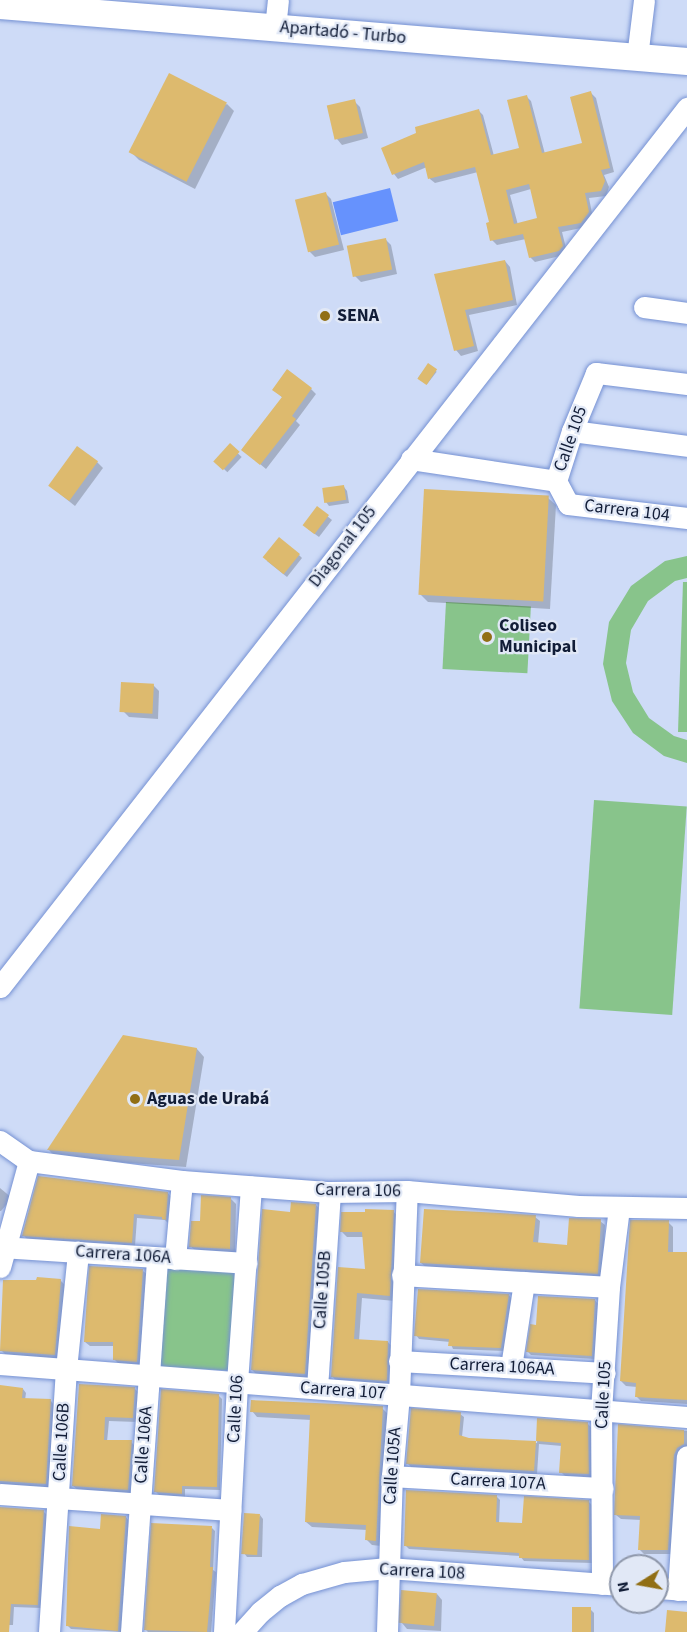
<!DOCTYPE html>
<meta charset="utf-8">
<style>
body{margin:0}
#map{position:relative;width:687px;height:1632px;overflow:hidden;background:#cedbf7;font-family:"Source Sans 3",sans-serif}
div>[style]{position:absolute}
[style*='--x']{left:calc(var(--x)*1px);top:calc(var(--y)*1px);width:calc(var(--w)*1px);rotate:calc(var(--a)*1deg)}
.green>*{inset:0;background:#88c48b;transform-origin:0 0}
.water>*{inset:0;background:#6692fd;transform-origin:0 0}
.shadow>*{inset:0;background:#0003;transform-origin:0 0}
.building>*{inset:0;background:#ddba6e;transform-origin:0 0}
.roads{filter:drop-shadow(0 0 2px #7591d3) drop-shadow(0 0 2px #7591d3)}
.minor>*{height:21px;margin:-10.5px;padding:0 10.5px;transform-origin:10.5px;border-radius:10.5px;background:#fff}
.major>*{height:27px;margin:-13.5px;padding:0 13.5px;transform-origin:13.5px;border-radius:13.5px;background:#fff}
.dots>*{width:16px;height:16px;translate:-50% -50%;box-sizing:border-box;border:3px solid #e1e8f6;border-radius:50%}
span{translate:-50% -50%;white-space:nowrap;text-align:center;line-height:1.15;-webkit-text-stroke:4.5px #e1e8f6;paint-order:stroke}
.street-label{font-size:18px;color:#121d37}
.poi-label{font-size:18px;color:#121d37;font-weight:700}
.left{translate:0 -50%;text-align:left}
.north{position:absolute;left:609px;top:1554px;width:60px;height:60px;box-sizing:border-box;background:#e1e8f6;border:2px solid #8e97aa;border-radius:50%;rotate:259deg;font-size:16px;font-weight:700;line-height:24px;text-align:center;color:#121d37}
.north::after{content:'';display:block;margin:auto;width:21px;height:27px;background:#916f15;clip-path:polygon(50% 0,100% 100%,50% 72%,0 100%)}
</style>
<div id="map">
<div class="green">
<div style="clip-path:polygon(687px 556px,687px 578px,675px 581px,648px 601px,631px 630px,626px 663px,633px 692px,649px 718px,674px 736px,687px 740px,687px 763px,664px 756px,633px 733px,612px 701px,603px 664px,609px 622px,631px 586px,665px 561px)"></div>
<div style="clip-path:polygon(683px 582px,687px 582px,687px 732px,678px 732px)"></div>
<div style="left:446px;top:602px;width:85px;height:67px;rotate:3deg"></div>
<div style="left:594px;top:800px;width:93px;height:209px;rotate:4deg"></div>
<div style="left:163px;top:1264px;width:74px;height:103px;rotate:3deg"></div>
</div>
<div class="water">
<div style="left:390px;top:188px;width:34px;height:59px;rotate:76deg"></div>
</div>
<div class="shadow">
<div style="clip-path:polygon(evenodd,591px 93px,596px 98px,614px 172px,604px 175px,609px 187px,606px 196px,589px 198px,593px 218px,586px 227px,562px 232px,567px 252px,564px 255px,535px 262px,530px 257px,526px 239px,497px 245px,492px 240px,491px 223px,478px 172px,435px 183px,430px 179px,427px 167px,398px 179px,394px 174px,383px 149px,478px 110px,483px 115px,494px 156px,521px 149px,526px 96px,531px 101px,545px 154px,584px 144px,591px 93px,531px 189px,539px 219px,518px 225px,510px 195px,531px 189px)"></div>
<div style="clip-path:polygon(354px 101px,360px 107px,368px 138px,342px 145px,337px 139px)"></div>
<div style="clip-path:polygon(227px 104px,234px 111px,195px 189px,139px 160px,131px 152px)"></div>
<div style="clip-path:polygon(325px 193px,331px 199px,344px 250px,315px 257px,309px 251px)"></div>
<div style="clip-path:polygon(385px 239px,391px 245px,397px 274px,361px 282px,355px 276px)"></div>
<div style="clip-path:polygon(505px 261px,510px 267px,517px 305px,469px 315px,478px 351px,461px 356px,456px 350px,436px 275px)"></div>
<div style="left:428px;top:365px;width:11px;height:16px;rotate:38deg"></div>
<div style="clip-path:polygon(311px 389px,316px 394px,296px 421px,300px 425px,266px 469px,248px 454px,283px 398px,274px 390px)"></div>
<div style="left:230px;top:446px;width:16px;height:21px;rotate:43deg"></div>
<div style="clip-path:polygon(97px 462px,103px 468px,75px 506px,50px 486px)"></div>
<div style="clip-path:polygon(344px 487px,347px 491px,349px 503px,329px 506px,326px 502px)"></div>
<div style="clip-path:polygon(548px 498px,556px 505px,550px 609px,428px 602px,420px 594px)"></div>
<div style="clip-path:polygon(317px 508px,332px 520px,319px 537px,308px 529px)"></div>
<div style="clip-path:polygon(299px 555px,302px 558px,287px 577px,267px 561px)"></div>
<div style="clip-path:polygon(122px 684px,153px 685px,159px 691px,158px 719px,129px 717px,124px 712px,121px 703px)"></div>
<div style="clip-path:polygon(124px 1037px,197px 1049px,204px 1057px,186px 1167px,56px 1158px,49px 1150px)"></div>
<div style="clip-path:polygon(0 1188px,12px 1198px,1px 1211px,0 1211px)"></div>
<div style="clip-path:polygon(168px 1193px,172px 1198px,168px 1223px,165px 1220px,137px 1218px,135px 1246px,27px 1239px,23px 1235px)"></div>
<div style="clip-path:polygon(231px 1199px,236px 1204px,235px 1254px,196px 1251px,190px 1246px)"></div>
<div style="clip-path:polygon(316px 1205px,320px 1209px,309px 1378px,256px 1374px,252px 1370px)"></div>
<div style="clip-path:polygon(393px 1211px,398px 1217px,395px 1301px,362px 1298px,359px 1341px,388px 1342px,393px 1348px,392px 1385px,337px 1382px,332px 1376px,339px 1269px,367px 1271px,364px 1237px,347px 1237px,342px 1232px)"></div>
<div style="clip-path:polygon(535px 1217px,540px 1221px,538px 1244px,569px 1247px,600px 1221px,605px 1225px,602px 1278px,426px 1267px,421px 1263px)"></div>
<div style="clip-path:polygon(668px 1222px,673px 1227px,673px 1253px,687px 1254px,687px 1404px,641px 1401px,636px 1396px,637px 1387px,626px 1386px,621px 1381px)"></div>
<div style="clip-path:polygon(143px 1271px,148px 1275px,141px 1366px,119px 1364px,114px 1359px,114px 1346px,90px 1346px,85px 1342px)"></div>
<div style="clip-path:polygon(60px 1280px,65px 1285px,58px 1359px,6px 1355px,2px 1351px)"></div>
<div style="clip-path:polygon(509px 1295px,512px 1299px,504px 1351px,453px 1349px,450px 1342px,419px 1339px,416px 1335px)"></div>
<div style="clip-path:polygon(595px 1300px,598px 1304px,595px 1359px,531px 1355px,528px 1352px,537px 1326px)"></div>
<div style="clip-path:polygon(80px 1386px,135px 1389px,139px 1393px,137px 1422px,109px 1421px,107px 1442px,131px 1442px,135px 1446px,132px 1494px,78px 1490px,73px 1486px)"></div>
<div style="clip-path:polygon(23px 1389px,26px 1393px,25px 1400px,51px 1401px,54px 1405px,49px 1487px,0 1486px,0 1399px)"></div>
<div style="clip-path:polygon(218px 1395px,222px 1399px,220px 1490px,185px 1489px,185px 1497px,159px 1495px,155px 1491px)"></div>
<div style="clip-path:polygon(382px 1408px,388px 1414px,381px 1546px,372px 1545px,366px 1539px,367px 1530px,312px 1527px,306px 1522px,311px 1420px,257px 1417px,252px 1411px)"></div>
<div style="clip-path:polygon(460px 1414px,464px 1417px,462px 1437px,469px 1439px,537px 1443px,539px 1420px,588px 1424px,591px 1427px,592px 1477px,565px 1476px,561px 1472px,562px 1446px,539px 1444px,537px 1474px,411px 1467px,407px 1463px)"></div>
<div style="clip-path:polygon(619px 1426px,687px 1431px,687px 1449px,672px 1554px,644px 1554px,639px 1549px,641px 1520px,621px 1519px,616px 1515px)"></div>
<div style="clip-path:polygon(496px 1496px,500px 1500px,499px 1524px,523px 1525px,588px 1501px,592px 1505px,592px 1563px,524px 1561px,520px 1556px,409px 1549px,405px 1545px)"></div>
<div style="clip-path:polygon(0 1508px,43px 1511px,47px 1515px,41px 1608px,14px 1607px,13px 1625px,0 1625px)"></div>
<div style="clip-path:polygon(260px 1515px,263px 1519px,262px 1557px,247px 1557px,244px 1553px)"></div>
<div style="clip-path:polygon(126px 1517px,129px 1521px,122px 1632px,71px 1629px,67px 1625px,102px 1530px)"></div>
<div style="clip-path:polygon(212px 1528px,215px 1531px,213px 1570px,216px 1572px,211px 1632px,148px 1632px,145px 1629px)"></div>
<div style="clip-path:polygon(437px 1594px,442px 1600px,441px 1631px,407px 1629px,402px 1623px)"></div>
<div style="clip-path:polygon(590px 1609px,594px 1613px,594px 1632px,575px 1632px)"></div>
</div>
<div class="building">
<div style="left:169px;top:73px;width:65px;height:89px;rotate:27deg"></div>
<div style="clip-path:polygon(evenodd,591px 91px,610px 168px,601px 170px,605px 181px,601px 191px,585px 193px,589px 212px,581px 223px,558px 227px,563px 246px,559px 251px,529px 258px,523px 234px,490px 241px,486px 223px,489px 222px,475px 167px,428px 179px,424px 162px,392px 175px,381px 148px,416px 133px,415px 127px,479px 109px,491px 155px,519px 148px,507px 100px,527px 95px,542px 153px,582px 143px,570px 97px,591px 91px,529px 184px,537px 218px,514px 224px,506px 190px,529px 184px)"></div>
<div style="left:355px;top:99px;width:35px;height:29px;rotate:77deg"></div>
<div style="left:326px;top:192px;width:54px;height:32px;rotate:76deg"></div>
<div style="left:386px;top:238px;width:32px;height:40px;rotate:79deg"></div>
<div style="clip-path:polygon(505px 260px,513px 300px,465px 310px,474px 346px,454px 351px,434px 274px)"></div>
<div style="left:428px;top:363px;width:11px;height:19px;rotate:34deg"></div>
<div style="clip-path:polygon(287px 369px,312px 388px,292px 416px,296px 419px,260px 465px,241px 450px,282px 397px,272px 390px)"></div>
<div style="left:230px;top:443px;width:13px;height:25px;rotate:42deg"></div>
<div style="left:77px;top:446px;width:26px;height:49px;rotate:36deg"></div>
<div style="left:344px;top:485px;width:15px;height:22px;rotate:82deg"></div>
<div style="left:424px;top:489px;width:125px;height:106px;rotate:3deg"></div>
<div style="left:317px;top:506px;width:15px;height:24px;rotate:37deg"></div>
<div style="left:279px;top:537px;width:27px;height:26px;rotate:39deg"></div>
<div style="left:121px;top:682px;width:33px;height:30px;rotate:3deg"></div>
<div style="clip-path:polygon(123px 1035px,197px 1048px,179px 1160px,47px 1150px)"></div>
<div style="clip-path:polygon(38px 1176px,168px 1192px,166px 1220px,162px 1219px,162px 1217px,134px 1214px,132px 1243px,22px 1236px)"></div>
<div style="clip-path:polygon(201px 1195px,231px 1197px,230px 1249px,189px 1247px,191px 1221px,200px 1221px)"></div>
<div style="clip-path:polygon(291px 1202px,316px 1204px,305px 1374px,251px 1370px,262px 1209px,290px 1212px)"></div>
<div style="clip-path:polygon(365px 1209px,394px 1210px,390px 1296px,357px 1293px,354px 1339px,388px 1341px,387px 1381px,331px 1377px,338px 1267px,365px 1269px,362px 1232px,340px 1232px,341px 1212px,365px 1212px)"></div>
<div style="clip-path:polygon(424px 1209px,536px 1215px,533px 1242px,567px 1245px,569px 1218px,601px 1219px,598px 1274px,420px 1263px)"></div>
<div style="clip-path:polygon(630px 1220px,669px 1220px,668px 1252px,687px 1252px,687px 1400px,635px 1397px,636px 1383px,620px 1381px)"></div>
<div style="clip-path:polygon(89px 1266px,143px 1269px,137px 1362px,113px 1360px,113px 1342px,84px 1342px)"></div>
<div style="clip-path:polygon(37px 1277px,61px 1279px,55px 1355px,0 1351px,3px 1280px,36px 1280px)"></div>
<div style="clip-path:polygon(418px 1289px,509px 1294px,501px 1348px,448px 1346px,449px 1339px,414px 1336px)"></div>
<div style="clip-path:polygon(538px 1296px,595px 1299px,592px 1356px,526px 1352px,530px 1324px,536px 1325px)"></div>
<div style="clip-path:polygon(79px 1384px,135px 1387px,133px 1418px,105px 1417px,104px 1440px,132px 1440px,128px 1490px,72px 1486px)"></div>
<div style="clip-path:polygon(0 1385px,23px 1388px,22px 1398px,51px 1399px,46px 1484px,0 1481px)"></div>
<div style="clip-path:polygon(161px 1389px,219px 1394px,217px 1487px,182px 1486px,182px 1494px,154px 1492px)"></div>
<div style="clip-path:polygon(251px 1400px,383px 1406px,376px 1541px,365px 1540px,366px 1525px,305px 1522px,310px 1415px,250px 1412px)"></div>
<div style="clip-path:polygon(411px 1408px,461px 1412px,459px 1435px,469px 1438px,536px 1441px,534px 1471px,406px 1464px)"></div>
<div style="clip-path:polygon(537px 1418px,588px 1422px,589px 1474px,559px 1473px,561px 1443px,536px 1441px)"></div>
<div style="clip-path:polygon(618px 1424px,684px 1430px,684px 1444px,677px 1448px,674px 1455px,668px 1550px,638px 1550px,640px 1516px,614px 1515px)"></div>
<div style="clip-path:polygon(406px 1490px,497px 1495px,496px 1522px,522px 1523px,524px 1496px,589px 1500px,589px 1560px,519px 1558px,519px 1553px,404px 1546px)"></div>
<div style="clip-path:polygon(0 1507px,44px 1510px,38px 1605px,11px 1604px,9px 1632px,0 1632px)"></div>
<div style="left:244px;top:1513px;width:16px;height:41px;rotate:4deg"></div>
<div style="clip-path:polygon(101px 1514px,126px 1516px,118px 1631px,66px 1626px,69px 1526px,100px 1529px)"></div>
<div style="clip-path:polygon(151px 1523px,212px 1526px,210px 1567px,213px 1567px,207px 1632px,144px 1630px)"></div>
<div style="left:401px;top:1590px;width:36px;height:33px;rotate:5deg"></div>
<div style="left:591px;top:1607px;width:25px;height:19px;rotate:90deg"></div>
<div style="clip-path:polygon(667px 1610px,687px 1612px,687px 1632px,665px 1632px)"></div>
</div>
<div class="roads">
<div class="minor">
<div style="--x:275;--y:28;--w:28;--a:-84"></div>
<div style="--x:637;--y:57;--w:57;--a:-83"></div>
<div style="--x:644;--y:307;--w:43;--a:7.9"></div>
<div style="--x:687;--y:384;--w:92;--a:-173.1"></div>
<div style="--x:596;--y:373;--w:63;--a:112.5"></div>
<div style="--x:572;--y:431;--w:52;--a:107.7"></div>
<div style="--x:556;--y:481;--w:26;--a:62"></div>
<div style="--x:568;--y:504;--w:120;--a:6.7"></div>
<div style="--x:572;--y:431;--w:116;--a:7.4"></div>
<div style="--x:411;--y:459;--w:147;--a:8.6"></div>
<div style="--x:0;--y:987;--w:1116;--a:-51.99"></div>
<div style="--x:0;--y:1141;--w:35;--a:35"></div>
<div style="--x:29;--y:1161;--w:154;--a:7.4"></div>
<div style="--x:182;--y:1181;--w:148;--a:4.3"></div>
<div style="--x:330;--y:1192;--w:77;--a:-0.7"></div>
<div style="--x:407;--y:1191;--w:172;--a:5"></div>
<div style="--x:578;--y:1206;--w:109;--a:1.1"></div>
<div style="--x:0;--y:1247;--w:247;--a:3.7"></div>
<div style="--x:175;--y:1259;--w:78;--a:-84.9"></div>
<div style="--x:0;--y:1267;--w:110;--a:-74.7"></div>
<div style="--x:402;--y:1275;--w:207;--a:3.3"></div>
<div style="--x:399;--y:1361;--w:206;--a:3.3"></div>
<div style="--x:0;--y:1364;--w:689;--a:4.41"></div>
<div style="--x:511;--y:1367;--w:86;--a:-81.3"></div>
<div style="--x:317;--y:1388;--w:196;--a:-86.2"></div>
<div style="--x:392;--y:1476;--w:211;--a:3.3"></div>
<div style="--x:0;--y:1494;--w:231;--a:4"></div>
<div style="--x:602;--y:1584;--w:173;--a:-90.3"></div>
<div style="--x:601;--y:1411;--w:124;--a:-86.3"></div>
<div style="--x:609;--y:1287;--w:80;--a:-82.8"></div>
<div style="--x:657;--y:1588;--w:30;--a:4"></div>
<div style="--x:678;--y:1590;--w:134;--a:-86.2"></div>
<div style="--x:49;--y:1632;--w:264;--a:-86.3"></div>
<div style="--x:66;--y:1369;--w:118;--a:-84.1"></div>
<div style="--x:131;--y:1632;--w:375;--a:-86"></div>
<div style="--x:224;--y:1632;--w:250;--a:-87"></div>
<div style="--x:237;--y:1382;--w:196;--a:-85.9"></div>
<div style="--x:242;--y:1632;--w:27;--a:-48"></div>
<div style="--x:260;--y:1612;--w:26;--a:-39"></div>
<div style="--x:280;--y:1596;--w:25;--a:-29"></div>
<div style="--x:302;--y:1584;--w:44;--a:-15.9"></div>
<div style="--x:344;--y:1572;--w:44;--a:-5.2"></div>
<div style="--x:388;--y:1568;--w:234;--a:4.2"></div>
<div style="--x:387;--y:1632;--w:156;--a:-88.2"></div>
<div style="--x:392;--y:1476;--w:81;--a:-85.1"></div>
<div style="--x:399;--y:1395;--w:204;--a:-87.8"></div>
</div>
<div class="major">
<div style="--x:0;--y:5;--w:689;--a:4.66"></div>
</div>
</div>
<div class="dots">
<div style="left:325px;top:316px;background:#916f15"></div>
<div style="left:487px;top:637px;background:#916f15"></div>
<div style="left:135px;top:1099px;background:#916f15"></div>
</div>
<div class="street-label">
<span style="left:343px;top:33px;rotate:5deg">Apartadó - Turbo</span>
<span style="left:571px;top:439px;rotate:-71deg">Calle 105</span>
<span style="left:627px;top:511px;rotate:7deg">Carrera 104</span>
<span style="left:343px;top:547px;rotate:-52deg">Diagonal 105</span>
<span style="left:358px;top:1191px;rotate:1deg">Carrera 106</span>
<span style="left:123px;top:1255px;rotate:4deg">Carrera 106A</span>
<span style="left:323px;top:1290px;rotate:-86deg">Calle 105B</span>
<span style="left:502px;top:1367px;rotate:3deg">Carrera 106AA</span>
<span style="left:343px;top:1391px;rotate:4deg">Carrera 107</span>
<span style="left:604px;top:1395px;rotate:-87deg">Calle 105</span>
<span style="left:236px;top:1409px;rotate:-87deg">Calle 106</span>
<span style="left:62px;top:1442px;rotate:-87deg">Calle 106B</span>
<span style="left:144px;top:1445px;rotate:-86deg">Calle 106A</span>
<span style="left:393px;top:1466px;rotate:-86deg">Calle 105A</span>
<span style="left:498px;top:1482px;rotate:3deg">Carrera 107A</span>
<span style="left:422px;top:1572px;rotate:3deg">Carrera 108</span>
</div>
<div class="poi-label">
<span class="left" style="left:337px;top:316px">SENA</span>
<span class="left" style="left:499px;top:637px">Coliseo<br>Municipal</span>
<span class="left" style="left:147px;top:1099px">Aguas de Urabá</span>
</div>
<div class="north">N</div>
</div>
